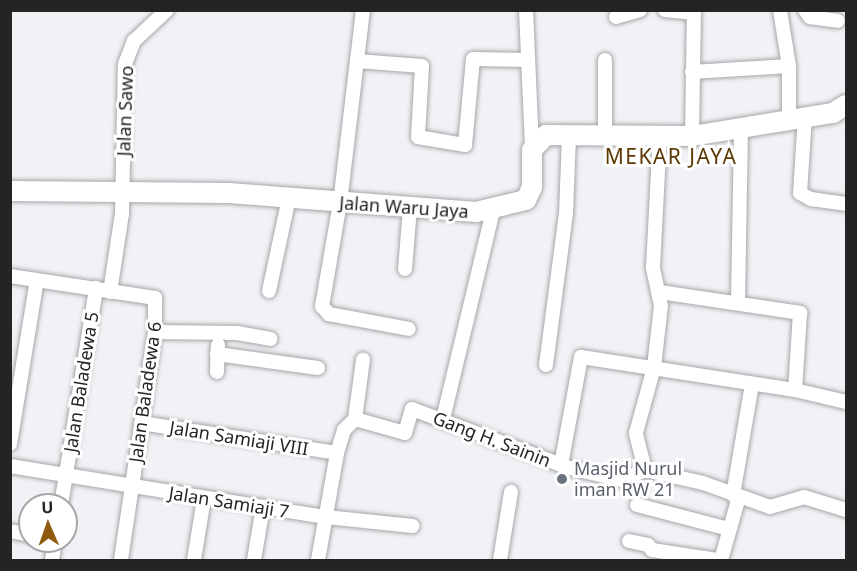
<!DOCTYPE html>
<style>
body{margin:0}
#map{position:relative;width:857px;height:571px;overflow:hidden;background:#f1f2f5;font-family:"Noto Sans",sans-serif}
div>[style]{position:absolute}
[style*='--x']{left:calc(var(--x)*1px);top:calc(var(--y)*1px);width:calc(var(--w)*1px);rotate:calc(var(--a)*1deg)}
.roads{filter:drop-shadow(0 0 2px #a6a7a9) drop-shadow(0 0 2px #a6a7a9)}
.street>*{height:14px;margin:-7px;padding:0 7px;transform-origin:7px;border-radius:7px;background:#fff}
.secondary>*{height:20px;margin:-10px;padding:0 10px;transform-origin:10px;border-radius:10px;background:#fff}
.dots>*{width:16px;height:16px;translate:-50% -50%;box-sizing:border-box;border:3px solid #fff;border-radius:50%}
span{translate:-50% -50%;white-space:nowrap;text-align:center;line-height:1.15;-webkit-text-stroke:6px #fff;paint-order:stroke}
.street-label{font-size:18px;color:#242425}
.worship-label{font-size:18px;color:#5b616d}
.left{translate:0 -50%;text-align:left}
.quarter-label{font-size:21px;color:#5c3803;letter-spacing:1.5px}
.frame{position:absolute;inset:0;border:12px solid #242425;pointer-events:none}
.north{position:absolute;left:18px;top:493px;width:60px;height:60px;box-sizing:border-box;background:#fff;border:2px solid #a7a7a8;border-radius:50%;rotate:358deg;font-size:16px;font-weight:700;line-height:24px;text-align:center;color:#242425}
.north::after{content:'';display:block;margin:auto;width:21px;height:27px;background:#8f5b0c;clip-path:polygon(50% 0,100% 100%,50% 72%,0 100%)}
</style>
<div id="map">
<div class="roads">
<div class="street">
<div style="--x:363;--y:10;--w:194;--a:96.8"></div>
<div style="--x:340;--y:203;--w:105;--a:99.9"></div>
<div style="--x:322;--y:306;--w:11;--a:49"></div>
<div style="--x:329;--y:314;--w:81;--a:10.6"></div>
<div style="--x:526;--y:10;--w:140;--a:87.5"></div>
<div style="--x:665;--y:10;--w:29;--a:6"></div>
<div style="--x:780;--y:10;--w:57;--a:80.9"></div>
<div style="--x:789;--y:66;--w:52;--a:90"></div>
<div style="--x:805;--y:10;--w:9;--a:54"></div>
<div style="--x:810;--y:17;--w:28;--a:8"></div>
<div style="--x:616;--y:17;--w:25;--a:-16"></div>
<div style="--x:605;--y:60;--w:75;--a:90"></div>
<div style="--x:357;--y:61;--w:65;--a:4.4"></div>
<div style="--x:422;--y:66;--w:71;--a:93.2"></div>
<div style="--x:418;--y:137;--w:48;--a:9.7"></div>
<div style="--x:465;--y:145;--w:86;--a:-84.7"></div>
<div style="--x:473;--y:59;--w:53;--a:1.1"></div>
<div style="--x:692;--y:72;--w:97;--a:-3.5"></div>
<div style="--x:805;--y:116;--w:77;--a:93.7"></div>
<div style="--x:800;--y:193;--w:13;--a:29"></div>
<div style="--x:811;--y:199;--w:35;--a:8"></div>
<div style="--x:692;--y:136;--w:126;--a:-89.1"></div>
<div style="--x:405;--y:269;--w:61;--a:-85.3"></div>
<div style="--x:10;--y:276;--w:147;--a:8.6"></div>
<div style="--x:155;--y:298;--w:34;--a:90"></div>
<div style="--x:155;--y:332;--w:231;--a:98.5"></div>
<div style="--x:269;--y:291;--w:95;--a:-77.9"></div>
<div style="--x:110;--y:292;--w:79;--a:-81.3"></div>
<div style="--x:122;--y:214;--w:150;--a:-88.9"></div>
<div style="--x:125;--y:64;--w:25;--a:-69"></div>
<div style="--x:134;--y:41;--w:45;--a:-43.2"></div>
<div style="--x:660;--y:292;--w:142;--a:8.5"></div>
<div style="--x:800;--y:313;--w:77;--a:93.7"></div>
<div style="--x:738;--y:301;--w:172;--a:-89"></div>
<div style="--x:155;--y:332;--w:82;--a:0.7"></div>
<div style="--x:237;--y:333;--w:34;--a:10"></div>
<div style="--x:217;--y:354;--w:102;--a:7.9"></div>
<div style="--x:546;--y:365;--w:152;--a:-82.5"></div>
<div style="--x:566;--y:214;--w:79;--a:-87.8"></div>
<div style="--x:217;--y:372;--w:27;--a:-88"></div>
<div style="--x:355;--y:419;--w:52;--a:15.6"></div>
<div style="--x:405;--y:433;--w:25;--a:-74"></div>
<div style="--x:412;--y:409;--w:169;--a:20.5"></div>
<div style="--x:570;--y:468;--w:53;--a:13"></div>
<div style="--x:622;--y:480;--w:25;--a:-23"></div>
<div style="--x:355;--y:419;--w:60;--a:-82.3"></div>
<div style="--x:443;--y:419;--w:215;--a:-76.5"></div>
<div style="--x:141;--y:423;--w:198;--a:8.7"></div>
<div style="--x:10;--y:444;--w:166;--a:-80.7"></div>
<div style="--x:561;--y:465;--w:110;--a:-79.5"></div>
<div style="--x:581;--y:357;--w:217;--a:8.8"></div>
<div style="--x:795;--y:390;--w:52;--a:13.2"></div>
<div style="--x:10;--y:466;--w:320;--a:9.2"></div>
<div style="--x:326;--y:517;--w:87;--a:5.9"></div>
<div style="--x:645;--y:470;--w:38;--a:-104"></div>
<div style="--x:636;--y:433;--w:68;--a:-74.7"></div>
<div style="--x:654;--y:367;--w:61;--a:-83.5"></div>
<div style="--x:661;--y:306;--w:40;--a:-102"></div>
<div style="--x:653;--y:267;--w:132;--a:-87"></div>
<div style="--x:645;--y:470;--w:59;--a:12.6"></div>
<div style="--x:703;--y:483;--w:71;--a:19.7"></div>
<div style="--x:770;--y:507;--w:35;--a:-16"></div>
<div style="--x:804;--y:497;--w:44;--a:17.2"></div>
<div style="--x:733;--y:495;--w:113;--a:-80.3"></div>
<div style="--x:61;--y:505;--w:220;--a:-80.8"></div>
<div style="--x:637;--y:505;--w:95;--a:14.6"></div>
<div style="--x:10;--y:531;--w:20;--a:11"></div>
<div style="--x:629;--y:541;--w:19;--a:12"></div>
<div style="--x:648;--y:545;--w:6;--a:51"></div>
<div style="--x:652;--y:550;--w:66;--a:8.7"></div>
<div style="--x:52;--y:560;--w:19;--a:-81"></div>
<div style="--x:194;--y:560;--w:63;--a:-80.8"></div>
<div style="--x:254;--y:560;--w:54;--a:-80.4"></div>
<div style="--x:318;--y:560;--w:109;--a:-79.9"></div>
<div style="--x:337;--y:453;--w:24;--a:-73"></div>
<div style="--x:344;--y:430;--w:16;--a:-45"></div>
<div style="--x:500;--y:560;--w:69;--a:-80.8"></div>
<div style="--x:721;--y:560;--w:66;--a:-74.1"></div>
</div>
<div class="secondary">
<div style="--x:10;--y:191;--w:219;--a:0.5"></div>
<div style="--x:229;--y:193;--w:248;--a:4.4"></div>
<div style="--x:476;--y:212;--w:51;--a:-13.5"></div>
<div style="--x:526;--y:200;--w:14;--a:-65"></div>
<div style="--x:532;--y:187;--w:37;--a:-90"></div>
<div style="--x:532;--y:150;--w:21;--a:-47"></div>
<div style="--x:546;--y:135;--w:146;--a:0.4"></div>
<div style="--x:692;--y:136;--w:143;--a:-9.3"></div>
<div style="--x:833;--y:113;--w:15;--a:-32"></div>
</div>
</div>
<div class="dots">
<div style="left:562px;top:479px;background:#6b7280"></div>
</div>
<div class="street-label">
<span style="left:125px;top:111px;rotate:-88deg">Jalan Sawo</span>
<span style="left:404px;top:207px;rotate:4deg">Jalan Waru Jaya</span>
<span style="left:81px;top:382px;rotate:-81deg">Jalan Baladewa 5</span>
<span style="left:145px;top:392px;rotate:-82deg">Jalan Baladewa 6</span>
<span style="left:239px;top:438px;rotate:9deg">Jalan Samiaji VIII</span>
<span style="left:492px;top:439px;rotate:21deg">Gang H. Sainin</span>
<span style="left:229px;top:502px;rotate:9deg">Jalan Samiaji 7</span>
</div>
<div class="worship-label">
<span class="left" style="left:574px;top:479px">Masjid Nurul<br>iman RW 21</span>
</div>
<div class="quarter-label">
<span style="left:671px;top:156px">MEKAR JAYA</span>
</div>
<div class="frame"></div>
<div class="north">U</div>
</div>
